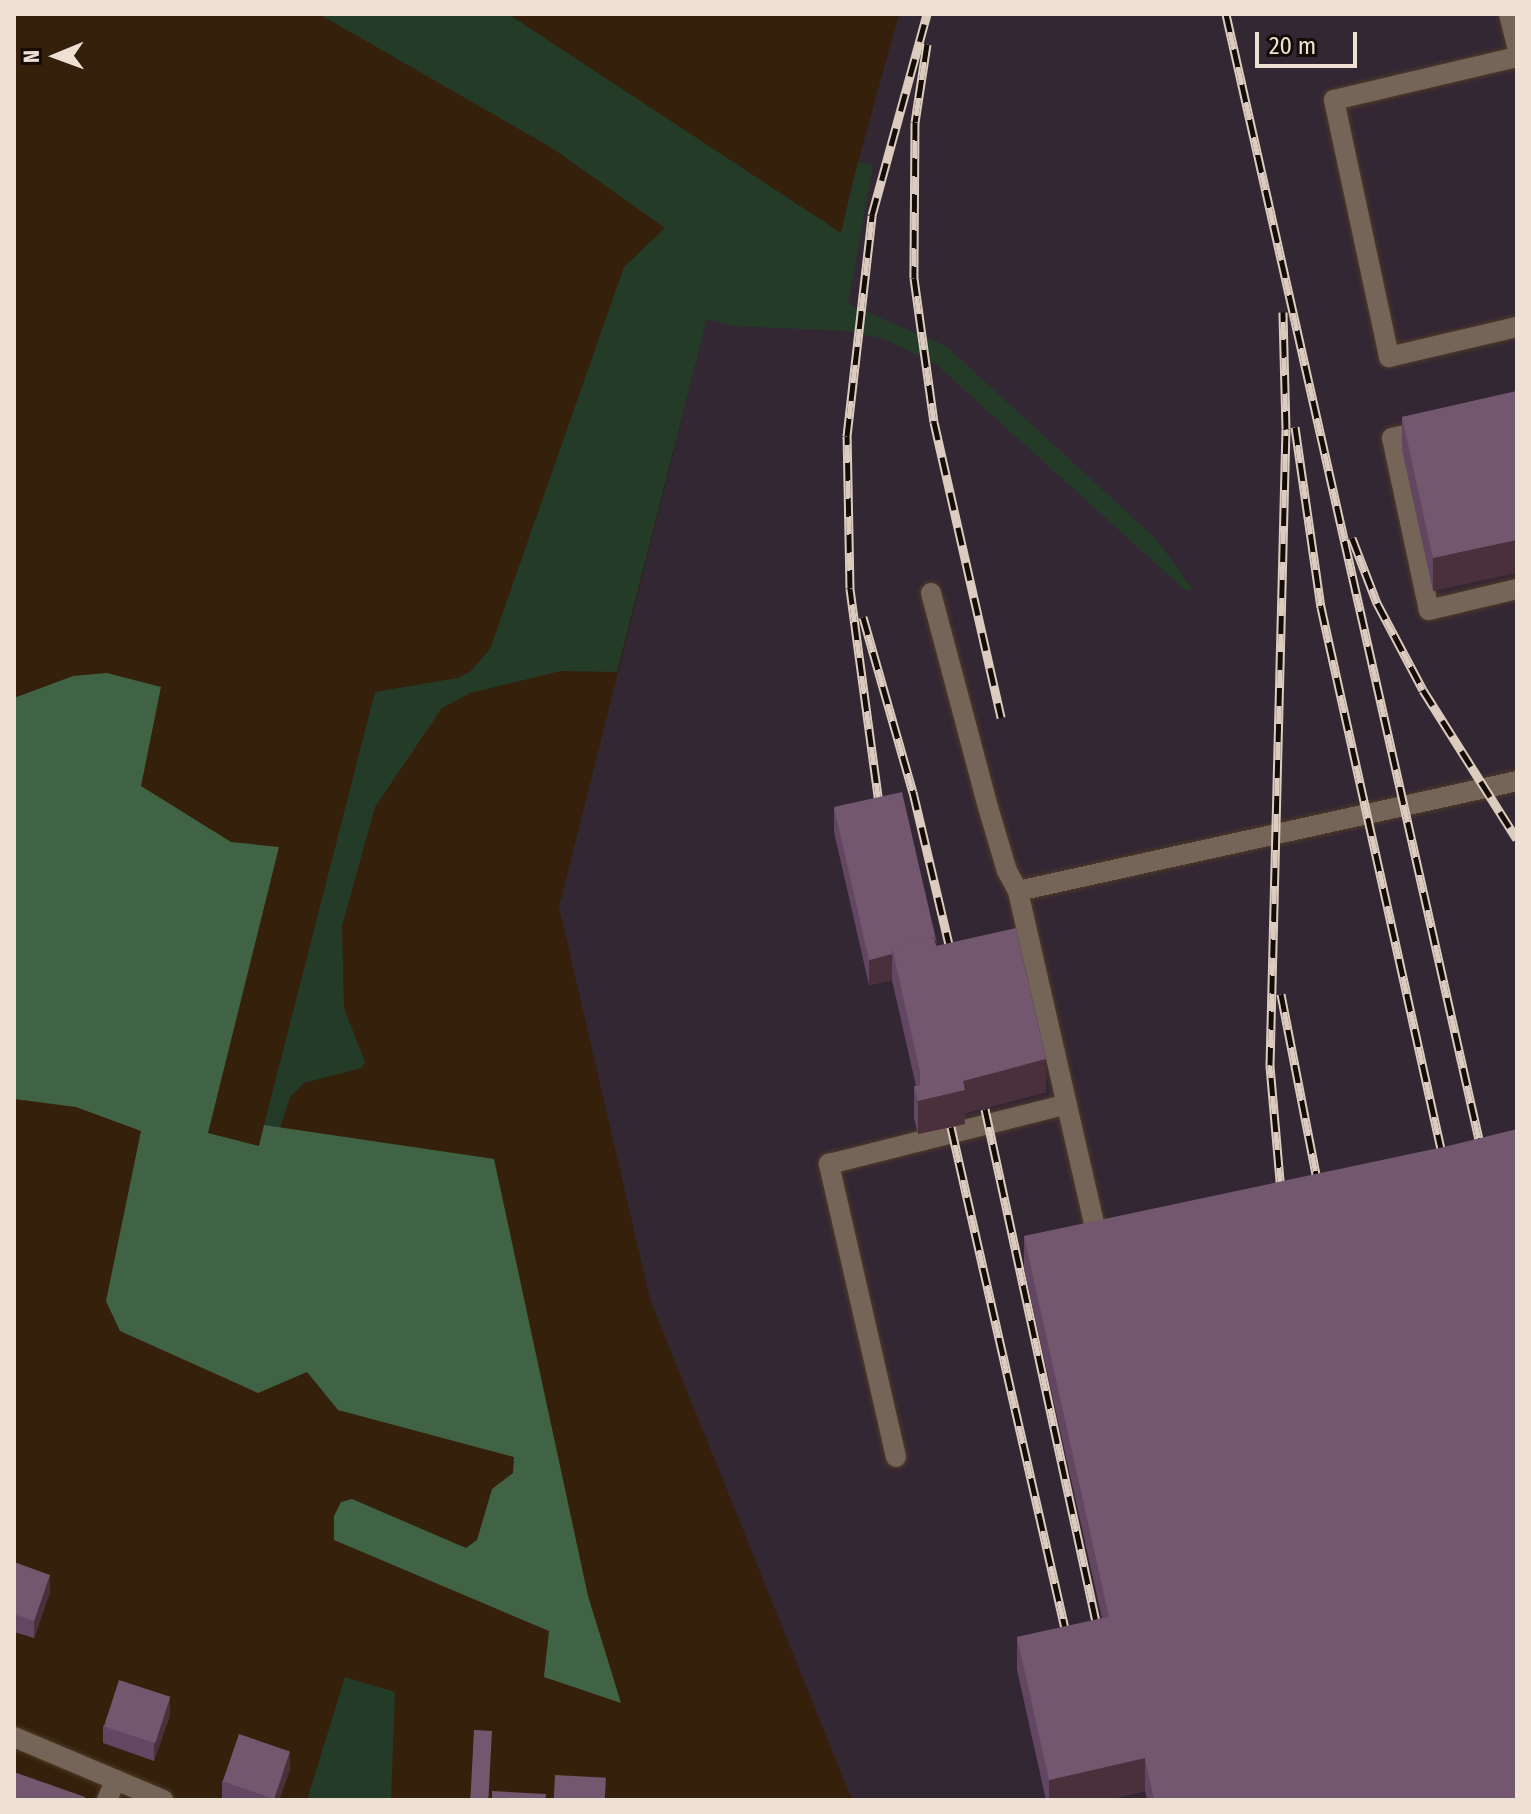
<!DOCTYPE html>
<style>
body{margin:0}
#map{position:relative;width:1531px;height:1814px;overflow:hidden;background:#34200b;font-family:"Fira Sans Condensed",sans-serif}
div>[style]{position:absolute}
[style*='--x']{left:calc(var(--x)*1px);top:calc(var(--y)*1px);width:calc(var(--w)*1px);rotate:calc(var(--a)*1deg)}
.industrial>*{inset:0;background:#342734}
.green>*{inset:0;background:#243b28}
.forest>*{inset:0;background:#406346}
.roads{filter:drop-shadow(0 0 2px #4e3b27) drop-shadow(0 0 2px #4e3b27)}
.minor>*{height:20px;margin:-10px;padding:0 10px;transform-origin:10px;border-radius:10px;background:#756559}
.rail>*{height:9px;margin-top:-4.5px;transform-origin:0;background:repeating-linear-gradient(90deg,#150c05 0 18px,#dcccbf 0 36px);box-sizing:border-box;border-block:2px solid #dcccbf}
.wall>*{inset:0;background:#634762}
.shaded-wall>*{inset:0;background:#4a303a}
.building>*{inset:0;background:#72576e;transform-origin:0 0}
span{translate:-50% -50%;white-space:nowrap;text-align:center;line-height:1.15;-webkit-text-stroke:6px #150c05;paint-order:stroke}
.frame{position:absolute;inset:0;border:16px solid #efe0d4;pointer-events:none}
.north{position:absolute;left:16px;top:16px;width:80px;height:80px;-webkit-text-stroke:6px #150c05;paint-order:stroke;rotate:269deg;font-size:22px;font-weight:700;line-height:32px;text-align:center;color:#efe0d4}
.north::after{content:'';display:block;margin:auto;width:28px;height:36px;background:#efe0d4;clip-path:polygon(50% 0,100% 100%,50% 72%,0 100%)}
.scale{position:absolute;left:1255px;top:32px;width:102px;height:36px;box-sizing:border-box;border:4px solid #efe0d4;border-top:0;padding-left:10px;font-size:24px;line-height:28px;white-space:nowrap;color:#efe0d4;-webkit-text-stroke:6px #150c05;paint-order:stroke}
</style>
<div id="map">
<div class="industrial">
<div style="clip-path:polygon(899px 14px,1517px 14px,1517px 1800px,852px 1800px,650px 1299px,559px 907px,707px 319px,828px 315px,849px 195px)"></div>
</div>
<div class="green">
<div style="clip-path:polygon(319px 14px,508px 14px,841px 233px,858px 162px,873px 165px,848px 304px,946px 346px,1156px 539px,1193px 590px,1185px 590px,936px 364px,884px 339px,848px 331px,733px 326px,707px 319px,617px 672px,561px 671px,470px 693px,442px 708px,375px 807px,342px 926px,344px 1008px,365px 1062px,361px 1068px,304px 1083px,290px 1097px,280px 1128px,264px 1125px,375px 692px,457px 678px,470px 672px,490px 649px,624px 267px,665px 228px,552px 148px)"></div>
<div style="clip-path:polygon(345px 1677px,395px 1692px,391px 1800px,307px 1800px)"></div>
</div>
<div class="forest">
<div style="clip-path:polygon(107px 673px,161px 687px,141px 786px,231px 842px,279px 847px,208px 1133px,259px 1146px,264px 1125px,494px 1159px,588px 1596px,621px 1703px,544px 1677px,549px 1631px,334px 1540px,334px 1516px,341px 1502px,352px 1499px,466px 1548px,477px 1540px,492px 1489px,513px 1473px,514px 1457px,338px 1410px,307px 1372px,258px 1393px,120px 1331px,106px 1301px,141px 1131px,76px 1107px,14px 1099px,14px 698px,73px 676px)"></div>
</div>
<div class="roads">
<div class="minor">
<div style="--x:1509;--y:14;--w:34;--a:76"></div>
<div style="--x:1517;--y:57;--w:188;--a:166.8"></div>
<div style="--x:1334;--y:100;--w:263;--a:77.9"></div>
<div style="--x:1389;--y:357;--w:131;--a:-13.2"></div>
<div style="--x:1427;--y:430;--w:36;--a:167"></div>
<div style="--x:1392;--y:438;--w:176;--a:77.9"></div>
<div style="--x:1429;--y:610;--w:90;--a:-13.4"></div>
<div style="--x:931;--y:593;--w:221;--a:75.1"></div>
<div style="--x:988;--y:807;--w:67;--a:73.5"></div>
<div style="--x:1007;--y:871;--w:23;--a:61"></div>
<div style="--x:1099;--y:1245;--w:363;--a:-102.9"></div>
<div style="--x:1018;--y:891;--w:511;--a:-12.43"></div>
<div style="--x:896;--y:1457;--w:301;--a:-102.9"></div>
<div style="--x:829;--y:1164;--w:245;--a:-14.1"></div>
<div style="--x:14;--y:1737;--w:162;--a:22.9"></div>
<div style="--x:107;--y:1800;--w:21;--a:-67"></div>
</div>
</div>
<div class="rail">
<div style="--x:1226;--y:14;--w:1177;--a:77.33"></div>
<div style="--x:927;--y:44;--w:79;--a:98.7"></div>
<div style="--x:915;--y:122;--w:156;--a:90.4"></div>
<div style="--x:914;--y:278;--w:145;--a:82.1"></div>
<div style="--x:934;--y:422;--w:303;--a:77.2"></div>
<div style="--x:1295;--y:427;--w:182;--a:81.8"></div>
<div style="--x:1321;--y:607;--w:574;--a:77.51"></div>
<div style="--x:1352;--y:538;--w:70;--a:69"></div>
<div style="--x:1377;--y:603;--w:98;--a:62.1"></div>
<div style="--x:1423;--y:690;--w:176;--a:57.8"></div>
<div style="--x:863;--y:617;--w:182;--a:74.1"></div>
<div style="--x:913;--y:792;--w:178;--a:76.7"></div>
<div style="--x:881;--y:818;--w:232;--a:-97.7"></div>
<div style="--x:850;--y:588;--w:152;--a:-91.1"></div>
<div style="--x:847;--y:436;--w:222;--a:-83.5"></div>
<div style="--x:872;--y:215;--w:208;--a:-74.7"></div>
<div style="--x:1281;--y:994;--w:204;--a:79"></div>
<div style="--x:985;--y:1109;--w:543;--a:77.78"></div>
<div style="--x:951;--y:1127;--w:532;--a:77.19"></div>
<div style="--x:1282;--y:1203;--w:139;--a:-95"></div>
<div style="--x:1270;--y:1065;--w:636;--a:-88.56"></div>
<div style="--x:1286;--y:429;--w:117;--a:-91.5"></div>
</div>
<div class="wall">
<div style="clip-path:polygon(1517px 391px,1433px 591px,1402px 450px,1402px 417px)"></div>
<div style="clip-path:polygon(834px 807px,937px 946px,1046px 1092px,965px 1113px,965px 1124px,918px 1134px,914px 1119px,914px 1086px,916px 1086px,892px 980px,869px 985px,834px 832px)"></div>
<div style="clip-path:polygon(1024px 1236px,1517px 1800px,1147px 1800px,1145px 1791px,1106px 1800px,1046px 1800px,1017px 1670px,1017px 1637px,1102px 1618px,1024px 1269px)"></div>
<div style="clip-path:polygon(14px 1562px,50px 1592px,34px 1638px,14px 1632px)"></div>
<div style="clip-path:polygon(170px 1715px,154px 1761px,103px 1743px,103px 1726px)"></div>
<div style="clip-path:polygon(290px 1769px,279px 1800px,229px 1800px,222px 1798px,222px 1781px)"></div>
</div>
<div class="shaded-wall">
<div style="clip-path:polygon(1517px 540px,1517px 573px,1433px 591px,1433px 558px)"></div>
<div style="clip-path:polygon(892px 954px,892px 980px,869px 985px,869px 960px)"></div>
<div style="clip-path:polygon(1046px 1059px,1046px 1092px,965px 1113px,965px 1124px,918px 1134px,918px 1101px,963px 1081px)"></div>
<div style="clip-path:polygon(50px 1575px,50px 1592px,34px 1638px,34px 1621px)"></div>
<div style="clip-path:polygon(170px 1697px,170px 1715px,154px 1761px,154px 1744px)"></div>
<div style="clip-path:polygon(290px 1752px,290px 1769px,279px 1800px,274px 1800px)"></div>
<div style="clip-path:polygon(1145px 1758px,1145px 1791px,1106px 1800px,1049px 1800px,1049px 1780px)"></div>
</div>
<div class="building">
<div style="clip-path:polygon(1517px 391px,1517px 540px,1433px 558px,1402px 417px)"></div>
<div style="clip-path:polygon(902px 792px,937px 944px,934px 937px,892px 947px,892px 954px,869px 960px,834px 807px)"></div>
<div style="clip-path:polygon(1016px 928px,1046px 1059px,963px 1081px,965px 1090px,918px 1101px,914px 1086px,920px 1085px,920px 1072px,892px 947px,934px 937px,936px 946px)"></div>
<div style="clip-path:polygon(1517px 1129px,1517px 1800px,1154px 1800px,1145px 1758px,1049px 1780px,1017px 1637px,1109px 1617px,1024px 1236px,1448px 1146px)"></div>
<div style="clip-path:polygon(14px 1562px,50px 1575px,34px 1621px,14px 1614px)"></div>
<div style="left:119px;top:1680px;width:54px;height:49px;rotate:18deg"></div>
<div style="left:474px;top:1730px;width:18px;height:70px;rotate:3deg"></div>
<div style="left:239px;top:1734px;width:54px;height:50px;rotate:19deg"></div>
<div style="clip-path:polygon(14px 1772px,85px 1797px,84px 1800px,14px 1800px)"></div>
<div style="left:555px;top:1775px;width:51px;height:25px;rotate:3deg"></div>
<div style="clip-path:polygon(492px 1791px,546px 1794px,545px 1800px,492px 1800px)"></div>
</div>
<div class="frame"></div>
<div class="north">N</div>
<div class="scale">20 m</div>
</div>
